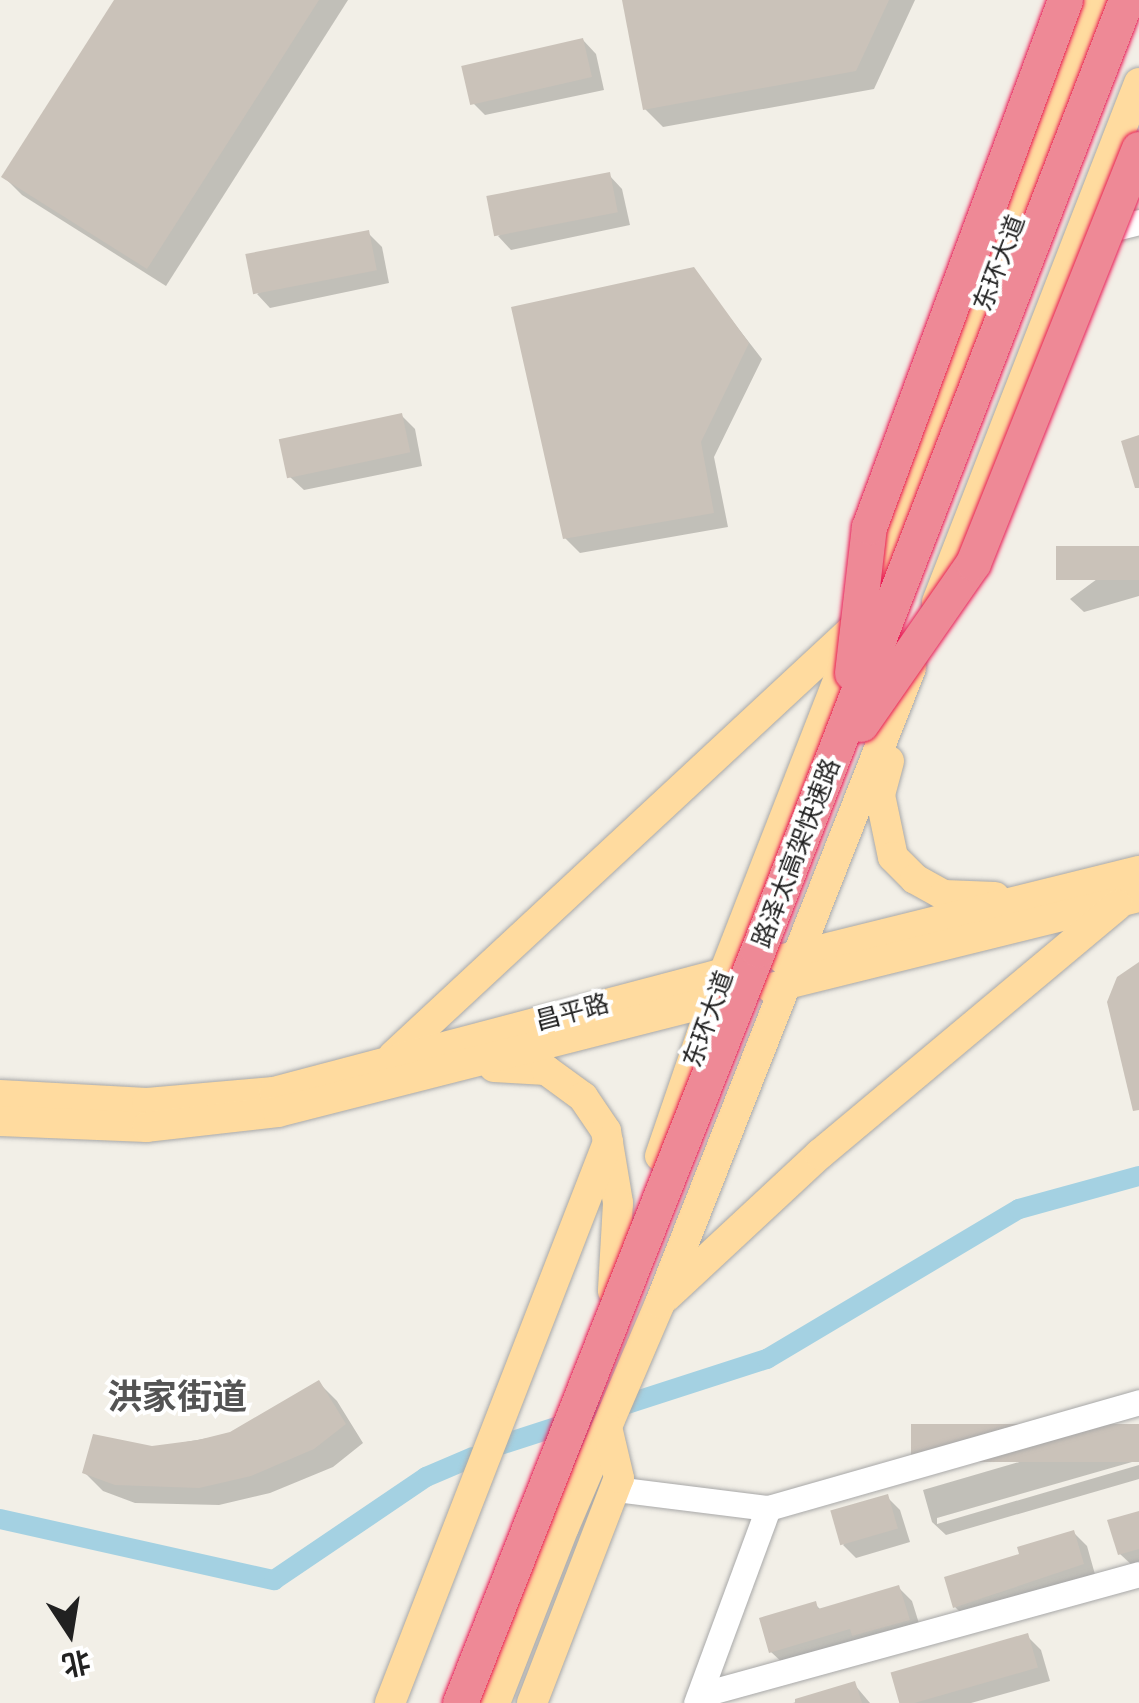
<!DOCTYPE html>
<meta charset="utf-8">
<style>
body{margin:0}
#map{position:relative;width:1139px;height:1703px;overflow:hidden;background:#f2efe7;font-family:Helvetica,"Noto Sans SC",sans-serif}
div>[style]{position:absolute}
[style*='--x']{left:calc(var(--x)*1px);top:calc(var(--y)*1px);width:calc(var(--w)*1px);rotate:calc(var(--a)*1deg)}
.shadow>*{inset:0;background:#0003}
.canal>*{height:20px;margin:-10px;padding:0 10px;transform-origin:10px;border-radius:10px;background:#a4d1e2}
.building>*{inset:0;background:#cac2b9;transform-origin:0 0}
.roads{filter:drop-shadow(0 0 2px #a8a8a8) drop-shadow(0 0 2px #a8a8a8)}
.minor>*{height:25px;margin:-12.5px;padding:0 12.5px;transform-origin:12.5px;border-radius:12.5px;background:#fff}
.major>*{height:30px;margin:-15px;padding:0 15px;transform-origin:15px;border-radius:15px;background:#ffdb9f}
.bridges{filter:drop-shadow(0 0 2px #e91a55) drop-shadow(0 0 2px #e91a55)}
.highway-bridge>*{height:35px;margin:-17.5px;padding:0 17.5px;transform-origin:17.5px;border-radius:17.5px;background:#ee8996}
span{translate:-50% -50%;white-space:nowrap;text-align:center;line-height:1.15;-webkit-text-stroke:8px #fff;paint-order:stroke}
.street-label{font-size:25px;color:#212121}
.district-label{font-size:35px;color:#545454;font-weight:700}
.north{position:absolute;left:20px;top:1583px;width:100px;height:100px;-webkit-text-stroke:8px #fff;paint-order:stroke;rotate:168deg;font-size:28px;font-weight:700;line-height:40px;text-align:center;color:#212121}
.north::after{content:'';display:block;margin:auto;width:35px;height:45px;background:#212121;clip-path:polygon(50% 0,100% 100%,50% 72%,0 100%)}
</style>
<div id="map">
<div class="shadow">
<div style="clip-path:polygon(117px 0,348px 0,166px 286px,22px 195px,4px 177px)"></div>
<div style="clip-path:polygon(625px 0,915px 0,874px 89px,663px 127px,645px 109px)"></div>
<div style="clip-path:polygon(583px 40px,596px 54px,604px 90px,485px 115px,472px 102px)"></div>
<div style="clip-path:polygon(609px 175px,622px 189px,630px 225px,511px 250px,498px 236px)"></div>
<div style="clip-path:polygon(368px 233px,382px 247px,389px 283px,270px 308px,257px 294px)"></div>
<div style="clip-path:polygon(693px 270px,762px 359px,714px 457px,728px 527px,580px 553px,565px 538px)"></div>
<div style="clip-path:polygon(401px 415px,415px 429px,422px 466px,304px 490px,290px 477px)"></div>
<div style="clip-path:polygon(1139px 548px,1139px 596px,1084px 612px,1070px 599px)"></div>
<div style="clip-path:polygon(319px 1383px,337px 1401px,363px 1443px,333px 1467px,270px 1493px,219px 1505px,135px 1503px,103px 1491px,84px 1472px,152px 1448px,231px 1434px)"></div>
<div style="clip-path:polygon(1139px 1427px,1139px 1460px,937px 1518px,937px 1524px,1139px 1465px,1139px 1479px,946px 1535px,932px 1522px,923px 1490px)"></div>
<div style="clip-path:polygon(887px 1497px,900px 1510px,910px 1542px,856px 1558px,843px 1545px)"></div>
<div style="clip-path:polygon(1139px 1513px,1139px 1566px,1134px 1567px,1120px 1554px)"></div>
<div style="clip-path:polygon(1073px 1532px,1087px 1546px,1096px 1578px,969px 1621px,955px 1607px,1022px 1556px)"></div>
<div style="clip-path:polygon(899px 1588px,912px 1601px,922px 1633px,785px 1665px,771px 1652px,815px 1604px,822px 1611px)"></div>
<div style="clip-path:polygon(1027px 1636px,1041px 1650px,1050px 1681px,971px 1703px,902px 1703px,893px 1673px)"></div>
<div style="clip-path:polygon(854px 1684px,870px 1703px,793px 1703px)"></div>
</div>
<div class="canal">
<div style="--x:500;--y:1445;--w:281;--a:-17.9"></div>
<div style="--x:767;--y:1359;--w:293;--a:-30.8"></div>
<div style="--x:1019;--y:1209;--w:124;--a:-15.4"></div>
<div style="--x:0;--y:1519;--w:281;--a:12.6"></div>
<div style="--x:274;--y:1580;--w:184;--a:-34.1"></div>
<div style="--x:426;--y:1477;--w:51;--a:-23.1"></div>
</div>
<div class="building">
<div style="clip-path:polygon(114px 0,319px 0,147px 269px,1px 177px)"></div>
<div style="clip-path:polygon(622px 0,889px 0,856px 71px,643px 110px)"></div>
<div style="left:583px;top:38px;width:40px;height:125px;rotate:77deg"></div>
<div style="left:610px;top:172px;width:41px;height:126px;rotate:79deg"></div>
<div style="left:369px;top:230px;width:41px;height:126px;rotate:79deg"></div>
<div style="clip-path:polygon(694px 267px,749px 343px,701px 442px,714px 513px,563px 539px,511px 307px)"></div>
<div style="left:402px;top:413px;width:40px;height:126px;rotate:78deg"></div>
<div style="clip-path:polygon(1139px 435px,1139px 488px,1135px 488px,1121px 441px)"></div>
<div style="left:1139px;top:546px;width:34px;height:83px;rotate:90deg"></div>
<div style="clip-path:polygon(1139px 962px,1139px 1110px,1133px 1111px,1107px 1002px,1117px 977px)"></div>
<div style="clip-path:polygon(319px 1380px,346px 1424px,314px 1449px,251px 1476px,199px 1488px,115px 1485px,82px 1473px,93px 1434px,152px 1446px,198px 1440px,230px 1432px)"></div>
<div style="left:1139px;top:1424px;width:38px;height:228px;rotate:90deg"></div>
<div style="left:888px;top:1494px;width:36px;height:60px;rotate:74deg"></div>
<div style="clip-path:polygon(1139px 1511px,1139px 1549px,1118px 1555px,1107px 1520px)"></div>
<div style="clip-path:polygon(1074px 1530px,1084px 1564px,953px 1608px,944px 1577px,1019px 1554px,1017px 1547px)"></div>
<div style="clip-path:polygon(899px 1585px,910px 1620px,852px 1636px,850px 1629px,769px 1653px,759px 1618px,816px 1601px,818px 1609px)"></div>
<div style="left:1028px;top:1633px;width:36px;height:143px;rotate:74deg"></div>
<div style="clip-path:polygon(855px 1681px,862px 1703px,795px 1703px,795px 1699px)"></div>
</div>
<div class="roads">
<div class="minor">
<div style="--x:1095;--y:233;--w:45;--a:-14"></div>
<div style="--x:615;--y:1489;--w:154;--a:7.1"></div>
<div style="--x:768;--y:1508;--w:386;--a:-15.9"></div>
<div style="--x:700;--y:1695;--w:455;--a:-15.4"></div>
<div style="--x:696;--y:1703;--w:208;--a:-69.7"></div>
</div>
<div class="major">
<div style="--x:937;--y:602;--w:557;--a:-68.73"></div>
<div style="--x:867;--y:604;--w:647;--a:-68.91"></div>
<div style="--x:889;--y:761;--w:35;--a:105"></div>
<div style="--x:880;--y:795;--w:63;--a:78.2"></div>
<div style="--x:893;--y:857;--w:31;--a:45"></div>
<div style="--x:915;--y:879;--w:33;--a:29"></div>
<div style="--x:944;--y:895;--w:51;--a:2.2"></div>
<div style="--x:783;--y:959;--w:367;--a:-13.9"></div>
<div style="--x:771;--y:988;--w:379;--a:-13.9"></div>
<div style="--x:393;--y:1056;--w:629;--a:-42.87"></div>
<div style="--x:494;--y:1067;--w:52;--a:3.3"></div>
<div style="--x:546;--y:1070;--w:46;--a:36.1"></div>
<div style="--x:583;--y:1097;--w:41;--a:55.9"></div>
<div style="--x:606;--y:1131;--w:73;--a:80.5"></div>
<div style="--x:618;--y:1203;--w:88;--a:93.3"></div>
<div style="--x:0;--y:1095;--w:147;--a:3.1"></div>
<div style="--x:147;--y:1103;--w:127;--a:-5"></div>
<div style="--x:274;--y:1092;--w:480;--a:-14.8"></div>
<div style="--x:0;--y:1121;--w:147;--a:2.3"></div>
<div style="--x:147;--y:1127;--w:132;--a:-6.5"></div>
<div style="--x:278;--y:1112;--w:462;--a:-14.3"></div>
<div style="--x:660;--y:1156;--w:164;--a:-71.1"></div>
<div style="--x:713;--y:1001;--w:380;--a:-68.7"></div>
<div style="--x:666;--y:1297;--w:210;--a:-42.9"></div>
<div style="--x:820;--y:1154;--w:388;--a:-39.9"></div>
<div style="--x:390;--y:1703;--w:602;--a:-68.76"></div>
<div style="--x:495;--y:1703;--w:189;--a:-68.6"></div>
<div style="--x:564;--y:1527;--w:244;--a:-66.8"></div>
<div style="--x:660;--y:1303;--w:683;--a:-68.43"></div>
<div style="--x:532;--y:1703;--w:241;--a:-68.9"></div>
<div style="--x:619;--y:1478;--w:52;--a:-103.2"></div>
</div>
</div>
<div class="bridges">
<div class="highway-bridge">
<div style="--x:852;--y:673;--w:147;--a:-83.4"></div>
<div style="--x:869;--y:527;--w:562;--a:-69.6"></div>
<div style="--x:861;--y:724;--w:196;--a:-55.2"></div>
<div style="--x:973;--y:563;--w:446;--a:-68.2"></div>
<div style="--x:460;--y:1703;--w:810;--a:-68.41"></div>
<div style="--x:758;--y:950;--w:1019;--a:-68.83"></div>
</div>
</div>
<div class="street-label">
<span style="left:999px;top:263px;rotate:-69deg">东环大道</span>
<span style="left:796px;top:853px;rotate:-69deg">路泽太高架快速路</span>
<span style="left:572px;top:1012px;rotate:-15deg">昌平路</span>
<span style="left:708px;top:1019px;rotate:-70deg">东环大道</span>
</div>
<div class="district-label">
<span style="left:177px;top:1397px">洪家街道</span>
</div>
<div class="north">北</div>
</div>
